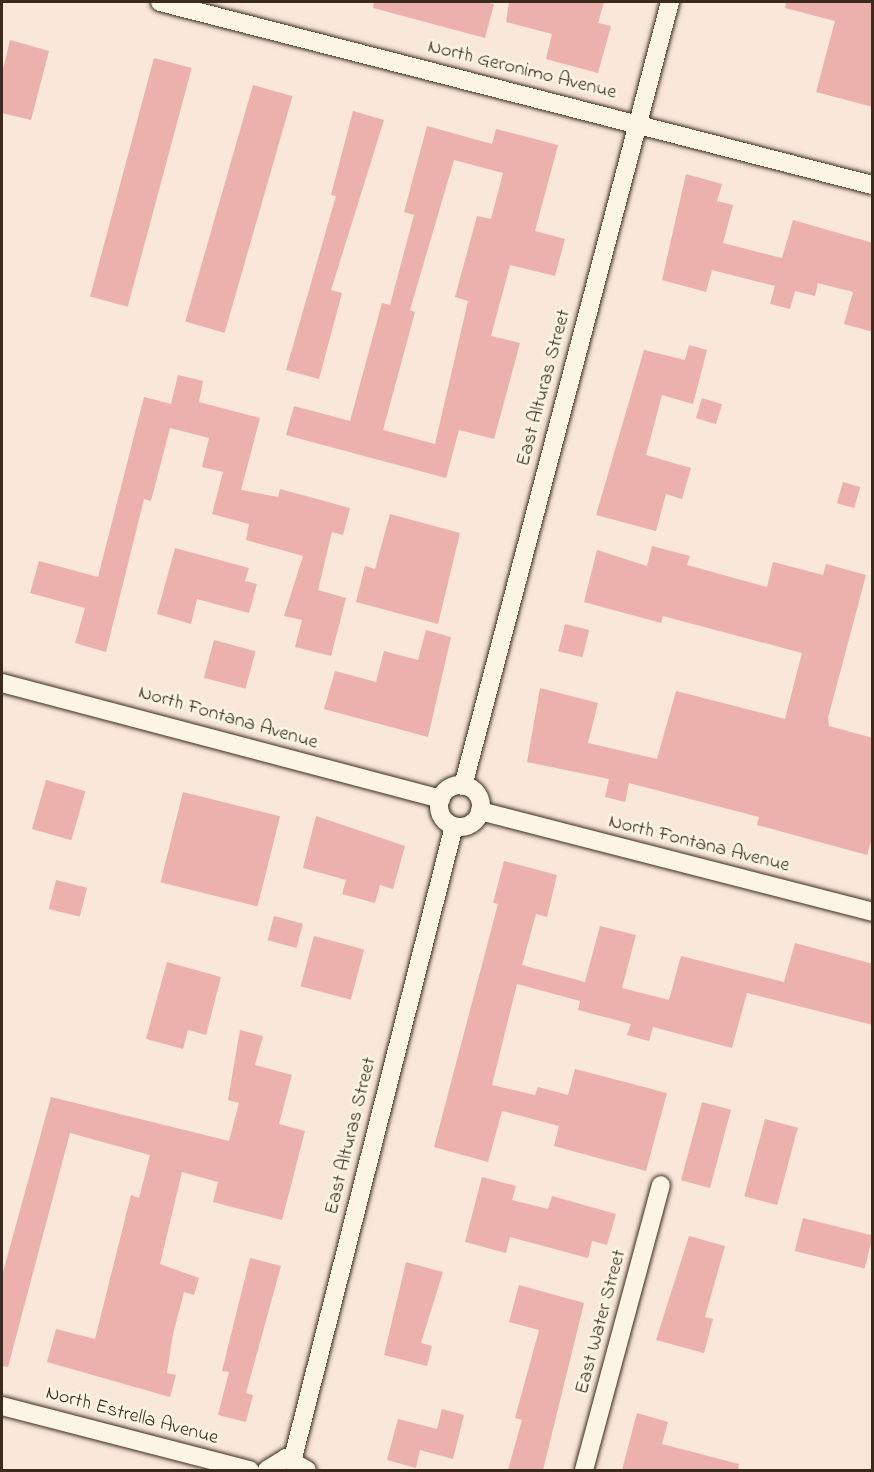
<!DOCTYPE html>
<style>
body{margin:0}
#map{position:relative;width:874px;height:1472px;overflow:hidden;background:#f9e7da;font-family:"Indie Flower",sans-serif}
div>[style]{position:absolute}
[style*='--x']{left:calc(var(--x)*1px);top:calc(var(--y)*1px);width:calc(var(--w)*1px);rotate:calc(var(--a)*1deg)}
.building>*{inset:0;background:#ecb1ad;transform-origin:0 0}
.roads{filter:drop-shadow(0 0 2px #3b2a1e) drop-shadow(0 0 2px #3b2a1e)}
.minor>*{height:18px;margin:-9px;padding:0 9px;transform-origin:9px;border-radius:9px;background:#fcf5e5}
.minor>.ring{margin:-9px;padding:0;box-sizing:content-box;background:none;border:18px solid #fcf5e5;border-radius:50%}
span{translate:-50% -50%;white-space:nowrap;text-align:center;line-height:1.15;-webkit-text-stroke:5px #fcf5e5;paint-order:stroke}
.street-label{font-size:20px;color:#3b2a1e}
.frame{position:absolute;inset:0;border:3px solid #3b2a1e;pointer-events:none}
</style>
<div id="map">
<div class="building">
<div style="clip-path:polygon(374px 2px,484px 2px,494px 4px,485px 38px,373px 8px)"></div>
<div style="clip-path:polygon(509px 2px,604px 2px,598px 23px,611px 26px,598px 73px,546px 59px,552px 34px,506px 22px)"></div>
<div style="clip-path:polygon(786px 2px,873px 2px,873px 107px,816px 92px,835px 21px,785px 8px)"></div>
<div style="clip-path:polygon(10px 40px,49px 51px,31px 120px,2px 113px,2px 74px)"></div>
<div style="left:154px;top:58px;width:39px;height:247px;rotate:15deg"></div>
<div style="left:253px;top:85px;width:41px;height:246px;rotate:16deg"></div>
<div style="clip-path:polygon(353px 111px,384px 120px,331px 290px,342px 293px,319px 379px,286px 370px,336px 196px,331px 195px)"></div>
<div style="clip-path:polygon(evenodd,427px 126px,492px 144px,496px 129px,558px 145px,535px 231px,565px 239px,555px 276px,510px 265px,491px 336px,520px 343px,494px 439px,459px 430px,446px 478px,286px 435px,294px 406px,350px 421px,382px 303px,390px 305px,414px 215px,404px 212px,427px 126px,454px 160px,503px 173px,491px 219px,477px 216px,455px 297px,468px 301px,435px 444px,383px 430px,415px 312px,410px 310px,454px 160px)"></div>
<div style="clip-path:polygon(686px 174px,722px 184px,717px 201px,733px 205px,723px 243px,782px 258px,793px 220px,873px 243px,873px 332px,844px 324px,853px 292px,818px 283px,815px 296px,795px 291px,790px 309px,770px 304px,775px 286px,712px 270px,706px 292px,662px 280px)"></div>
<div style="clip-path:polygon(689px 345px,707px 350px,693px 404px,662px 395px,646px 455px,691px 468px,682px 499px,666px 494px,656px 531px,596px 515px,644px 350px,685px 360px)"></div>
<div style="clip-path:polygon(178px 375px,203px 381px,199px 402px,260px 418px,241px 490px,278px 497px,280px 489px,350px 508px,343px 535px,332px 532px,318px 590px,346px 598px,331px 656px,295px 647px,302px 620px,284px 616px,303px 556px,246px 540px,249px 524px,212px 514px,223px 472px,202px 467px,209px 438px,170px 428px,151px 501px,144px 499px,106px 652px,75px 643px,85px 608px,30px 593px,39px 561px,98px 577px,144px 397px,171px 404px)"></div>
<div style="left:702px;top:398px;width:21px;height:21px;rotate:17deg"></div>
<div style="left:843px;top:482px;width:18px;height:22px;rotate:16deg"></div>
<div style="clip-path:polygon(390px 514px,460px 533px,438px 624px,356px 602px,365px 566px,375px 569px)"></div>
<div style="clip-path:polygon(652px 546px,690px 556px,687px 565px,767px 587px,773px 562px,823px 575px,826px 564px,866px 575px,828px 718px,829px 726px,873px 738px,873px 835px,867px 855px,757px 825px,759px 817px,629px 783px,625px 802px,605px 797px,609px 779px,527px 762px,540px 688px,598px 703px,588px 743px,657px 759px,676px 691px,785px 719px,802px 653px,663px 616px,661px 623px,584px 602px,597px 550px,647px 566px)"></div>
<div style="clip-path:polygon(175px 548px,249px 568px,245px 581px,257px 584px,249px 613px,197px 599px,191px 624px,157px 614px)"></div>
<div style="left:565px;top:624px;width:25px;height:28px;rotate:14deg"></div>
<div style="clip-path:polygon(426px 630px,451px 637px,428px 737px,324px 709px,335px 671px,376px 682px,384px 651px,418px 660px)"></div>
<div style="left:214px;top:640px;width:43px;height:39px;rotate:15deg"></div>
<div style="left:46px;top:780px;width:41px;height:51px;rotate:16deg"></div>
<div style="left:183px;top:792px;width:100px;height:93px;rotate:14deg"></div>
<div style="clip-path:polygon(316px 816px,405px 846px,393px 889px,380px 885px,375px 903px,342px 894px,346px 880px,303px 868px)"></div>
<div style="clip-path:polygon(504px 861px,557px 875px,547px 917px,536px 914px,522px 965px,585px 982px,600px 926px,636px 935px,622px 988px,669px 1000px,681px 956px,784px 982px,795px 943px,873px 964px,873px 1025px,747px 993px,732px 1048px,653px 1027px,649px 1041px,627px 1035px,631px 1024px,578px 1010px,580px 1001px,517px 984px,492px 1085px,535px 1095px,538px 1087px,568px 1095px,575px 1069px,667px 1093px,646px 1171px,554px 1146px,559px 1126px,502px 1111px,488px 1162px,434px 1147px,498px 904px,493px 903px)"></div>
<div style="left:56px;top:880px;width:32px;height:30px;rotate:14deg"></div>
<div style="left:274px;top:916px;width:30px;height:25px;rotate:15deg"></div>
<div style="left:314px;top:936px;width:52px;height:52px;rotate:15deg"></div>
<div style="clip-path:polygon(167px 962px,221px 977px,206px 1035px,188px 1030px,183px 1049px,146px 1039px)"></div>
<div style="clip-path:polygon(240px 1030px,263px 1036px,255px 1065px,292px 1075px,279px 1124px,305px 1131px,282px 1220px,213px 1202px,218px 1182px,182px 1172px,160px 1264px,199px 1278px,194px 1295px,184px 1292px,173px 1334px,167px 1373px,176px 1375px,170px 1397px,47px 1362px,56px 1329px,95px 1339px,131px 1195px,139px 1198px,150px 1155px,70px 1133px,8px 1367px,2px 1366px,2px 1276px,51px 1097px,229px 1141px,239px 1103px,228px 1100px)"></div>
<div style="left:702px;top:1102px;width:30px;height:81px;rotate:15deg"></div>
<div style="left:765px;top:1119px;width:34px;height:80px;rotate:15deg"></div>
<div style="clip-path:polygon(482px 1177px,516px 1186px,512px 1200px,548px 1209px,552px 1196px,616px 1214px,607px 1245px,592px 1241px,588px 1258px,510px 1237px,506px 1253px,465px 1242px)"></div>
<div style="left:803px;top:1218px;width:72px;height:34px;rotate:14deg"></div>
<div style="clip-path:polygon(689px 1236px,725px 1246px,705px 1317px,713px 1319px,704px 1353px,656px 1340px)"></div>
<div style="clip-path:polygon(250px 1258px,281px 1266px,246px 1393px,253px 1395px,246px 1422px,218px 1415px,229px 1372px,222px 1371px)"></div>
<div style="clip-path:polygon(406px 1262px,443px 1272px,421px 1343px,432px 1346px,427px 1366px,384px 1355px)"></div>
<div style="clip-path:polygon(519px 1285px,584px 1303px,543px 1470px,508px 1470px,522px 1420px,515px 1418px,539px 1330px,509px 1322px)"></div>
<div style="clip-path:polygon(442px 1409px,464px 1415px,453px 1459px,420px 1450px,416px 1468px,387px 1460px,398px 1419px,437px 1429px)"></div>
<div style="clip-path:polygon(637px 1413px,668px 1422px,662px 1444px,739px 1464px,738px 1470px,622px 1470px)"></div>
</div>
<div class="roads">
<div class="minor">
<div style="--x:160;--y:2;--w:735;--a:14.41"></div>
<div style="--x:2;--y:683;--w:454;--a:14.8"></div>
<div class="ring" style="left:439px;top:785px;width:24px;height:24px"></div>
<div style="--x:463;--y:786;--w:811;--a:-75.21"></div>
<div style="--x:480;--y:811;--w:405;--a:14.4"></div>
<div style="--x:2;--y:1406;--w:256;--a:14.5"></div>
<div style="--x:293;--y:1458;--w:652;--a:-75.71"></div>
<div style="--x:267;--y:1470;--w:22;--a:-32"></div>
<div style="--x:286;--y:1458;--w:24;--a:30"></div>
<div style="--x:584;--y:1470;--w:295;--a:-74.9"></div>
</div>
</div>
<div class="street-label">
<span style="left:522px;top:70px;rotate:14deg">North Geronimo Avenue</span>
<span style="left:544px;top:388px;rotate:-75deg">East Alturas Street</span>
<span style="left:228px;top:718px;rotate:16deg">North Fontana Avenue</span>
<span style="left:699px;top:844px;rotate:14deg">North Fontana Avenue</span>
<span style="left:351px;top:1136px;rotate:-76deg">East Alturas Street</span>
<span style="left:601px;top:1322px;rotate:-75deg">East Water Street</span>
<span style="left:132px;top:1416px;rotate:15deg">North Estrella Avenue</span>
</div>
<div class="frame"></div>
</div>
